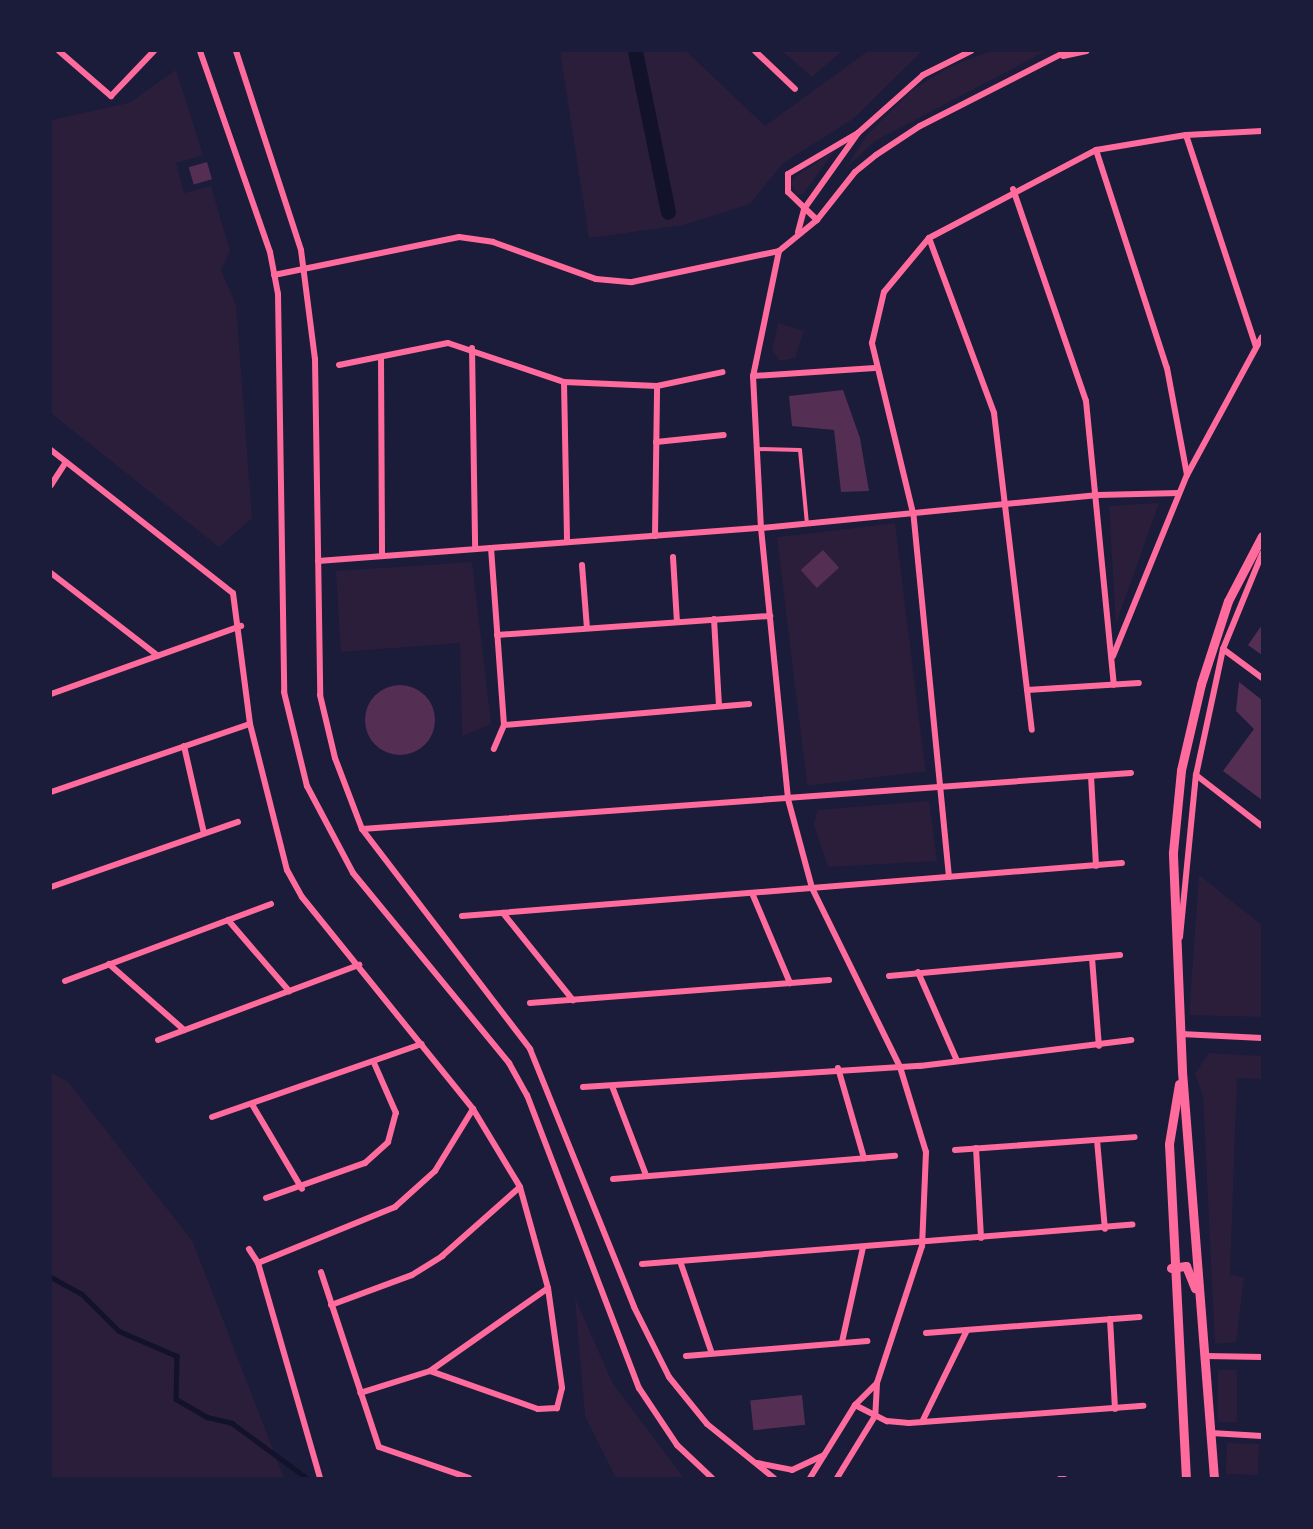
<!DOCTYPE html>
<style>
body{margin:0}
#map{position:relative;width:1313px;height:1529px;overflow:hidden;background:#1b1b3a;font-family:Inter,sans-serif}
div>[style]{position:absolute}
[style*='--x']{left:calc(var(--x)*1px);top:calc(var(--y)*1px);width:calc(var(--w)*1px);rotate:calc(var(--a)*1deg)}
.green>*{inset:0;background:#2a1e3b;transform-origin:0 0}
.stream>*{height:4.5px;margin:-2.25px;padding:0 2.25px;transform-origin:2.25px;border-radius:2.25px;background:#12122b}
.canal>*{height:15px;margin:-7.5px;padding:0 7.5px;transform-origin:7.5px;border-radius:7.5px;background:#12122b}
.building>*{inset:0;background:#542f53;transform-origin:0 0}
.round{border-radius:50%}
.service>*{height:4px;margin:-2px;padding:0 2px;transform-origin:2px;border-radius:2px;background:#ff6b9d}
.minor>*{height:6px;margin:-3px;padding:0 3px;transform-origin:3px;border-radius:3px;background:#ff6b9d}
.tertiary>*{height:9px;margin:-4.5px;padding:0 4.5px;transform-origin:4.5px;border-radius:4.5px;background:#ff6b9d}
span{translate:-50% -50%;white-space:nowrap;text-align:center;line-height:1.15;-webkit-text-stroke:6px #1b1b3a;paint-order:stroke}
.frame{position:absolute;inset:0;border:52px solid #1b1b3a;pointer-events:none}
</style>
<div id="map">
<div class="green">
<div style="clip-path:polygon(560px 51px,686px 51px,765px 126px,868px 51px,922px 51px,853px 119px,783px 163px,750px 204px,683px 225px,589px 238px)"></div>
<div style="clip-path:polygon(782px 51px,840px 51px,841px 52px,812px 77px)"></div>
<div style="clip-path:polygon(991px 51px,1046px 51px,875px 141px,845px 169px,868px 134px,912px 90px,951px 66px)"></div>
<div style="clip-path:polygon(176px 70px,203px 155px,176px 163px,184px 193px,211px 186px,230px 251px,221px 270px,236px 305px,252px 518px,219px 547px,51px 413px,51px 120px,129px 103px)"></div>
<div style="clip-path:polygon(835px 150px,803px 194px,796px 195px,791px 183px,795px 177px)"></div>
<div style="clip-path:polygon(778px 323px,804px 331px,795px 358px,780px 361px,772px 350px)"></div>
<div style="clip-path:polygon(1159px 503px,1116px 624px,1109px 506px)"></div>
<div style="left:895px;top:523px;width:250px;height:119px;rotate:83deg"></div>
<div style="clip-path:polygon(472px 562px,491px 724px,462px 736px,460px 643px,341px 652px,336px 571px)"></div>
<div style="clip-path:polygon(929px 801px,937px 861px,828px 867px,814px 825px,817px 810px)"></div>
<div style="clip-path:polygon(1199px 875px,1262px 925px,1262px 1017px,1189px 1015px)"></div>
<div style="clip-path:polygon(1209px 1053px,1262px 1056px,1262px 1079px,1237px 1078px,1230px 1275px,1244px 1277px,1236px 1342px,1215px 1344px,1203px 1096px,1195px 1074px)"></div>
<div style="clip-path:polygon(51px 1072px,69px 1083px,193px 1242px,284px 1478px,51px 1478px)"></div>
<div style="clip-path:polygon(575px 1298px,613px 1384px,684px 1478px,616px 1478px,585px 1416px)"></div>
<div style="left:1218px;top:1370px;width:19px;height:52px"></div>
<div style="left:1227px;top:1443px;width:32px;height:31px;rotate:2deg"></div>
</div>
<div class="stream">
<div style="--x:51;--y:1277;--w:35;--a:29"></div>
<div style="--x:82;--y:1294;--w:52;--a:45"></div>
<div style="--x:119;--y:1331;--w:63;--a:23.3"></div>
<div style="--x:177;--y:1356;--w:43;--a:91.3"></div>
<div style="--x:176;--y:1399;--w:36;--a:30"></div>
<div style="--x:207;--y:1417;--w:26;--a:13"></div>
<div style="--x:232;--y:1423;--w:93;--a:36.3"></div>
</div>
<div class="canal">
<div style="--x:635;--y:51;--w:164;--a:78.4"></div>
</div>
<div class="building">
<div style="left:207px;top:162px;width:18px;height:19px;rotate:74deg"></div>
<div style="clip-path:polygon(843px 390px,860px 438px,869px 491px,841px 492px,834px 430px,792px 426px,789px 396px)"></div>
<div style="left:823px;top:550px;width:24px;height:30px;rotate:48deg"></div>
<div style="clip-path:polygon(1262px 625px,1262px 655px,1248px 645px)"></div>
<div style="clip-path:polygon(1239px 682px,1262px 700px,1262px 800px,1223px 771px,1254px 729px,1236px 711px)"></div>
<div class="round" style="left:365px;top:685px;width:70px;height:70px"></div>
<div style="left:802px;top:1395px;width:30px;height:52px;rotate:84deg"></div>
</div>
<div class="service">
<div style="--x:757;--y:449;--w:43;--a:1.3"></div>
<div style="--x:800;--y:450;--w:74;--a:84.6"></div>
<div style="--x:1059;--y:1478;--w:6;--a:0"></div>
</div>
<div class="minor">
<div style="--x:59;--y:51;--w:69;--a:40.9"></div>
<div style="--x:111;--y:96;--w:62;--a:-46.3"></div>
<div style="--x:200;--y:51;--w:213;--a:70.8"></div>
<div style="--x:270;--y:252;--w:43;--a:79.2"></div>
<div style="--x:278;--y:294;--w:398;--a:89.1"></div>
<div style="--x:284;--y:692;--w:97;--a:76.3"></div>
<div style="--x:307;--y:786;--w:98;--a:62.1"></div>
<div style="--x:353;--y:873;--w:246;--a:50.6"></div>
<div style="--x:509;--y:1063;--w:37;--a:61"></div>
<div style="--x:527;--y:1095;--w:314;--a:69.1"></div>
<div style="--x:639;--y:1388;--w:69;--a:56.3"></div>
<div style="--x:677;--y:1445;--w:48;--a:43.3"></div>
<div style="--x:236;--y:51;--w:209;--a:71.9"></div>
<div style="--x:301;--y:250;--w:110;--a:82.7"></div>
<div style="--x:315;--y:359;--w:336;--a:89.1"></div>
<div style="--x:320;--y:695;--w:65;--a:76.6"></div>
<div style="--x:335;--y:758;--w:76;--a:69.2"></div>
<div style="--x:362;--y:829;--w:277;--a:52.6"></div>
<div style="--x:530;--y:1049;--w:278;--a:68"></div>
<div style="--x:634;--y:1307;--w:78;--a:63.4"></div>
<div style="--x:669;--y:1377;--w:60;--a:51"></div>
<div style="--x:707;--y:1424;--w:86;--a:38.9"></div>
<div style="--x:755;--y:51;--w:55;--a:43.5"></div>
<div style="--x:1063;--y:56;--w:24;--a:-12"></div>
<div style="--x:1186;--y:135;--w:223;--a:71.7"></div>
<div style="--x:1096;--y:150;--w:229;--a:72"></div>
<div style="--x:1167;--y:368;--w:109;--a:79.4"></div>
<div style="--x:1013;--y:189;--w:224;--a:71"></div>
<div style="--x:1086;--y:401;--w:285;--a:84.4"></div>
<div style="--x:817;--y:220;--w:40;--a:-136"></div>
<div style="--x:788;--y:192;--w:18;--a:-90"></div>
<div style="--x:788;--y:174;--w:81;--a:-30.4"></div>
<div style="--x:798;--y:232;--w:24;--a:-75"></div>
<div style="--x:804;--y:209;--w:93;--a:-54.6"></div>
<div style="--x:858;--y:133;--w:87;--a:-41.7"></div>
<div style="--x:923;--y:75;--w:54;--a:-26.6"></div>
<div style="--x:929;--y:238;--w:187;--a:69.6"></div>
<div style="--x:994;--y:413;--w:319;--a:83.2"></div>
<div style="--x:779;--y:251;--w:128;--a:101.7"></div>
<div style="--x:753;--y:376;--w:152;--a:87"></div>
<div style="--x:761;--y:528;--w:272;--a:84.3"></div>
<div style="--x:788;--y:799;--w:92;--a:74.9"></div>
<div style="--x:812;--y:888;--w:199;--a:63.8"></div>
<div style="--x:900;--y:1067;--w:89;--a:73"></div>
<div style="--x:926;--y:1152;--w:94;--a:92.4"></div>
<div style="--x:922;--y:1246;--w:144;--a:108.2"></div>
<div style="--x:877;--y:1383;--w:33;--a:93"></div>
<div style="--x:875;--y:1416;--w:73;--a:121.5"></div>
<div style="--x:274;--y:275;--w:189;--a:-11.6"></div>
<div style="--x:459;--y:237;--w:34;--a:8"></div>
<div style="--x:493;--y:242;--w:109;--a:19.8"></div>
<div style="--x:596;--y:279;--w:36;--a:5"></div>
<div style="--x:632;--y:282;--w:150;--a:-11.9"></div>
<div style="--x:779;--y:251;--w:49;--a:-39.2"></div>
<div style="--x:817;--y:220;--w:61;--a:-51.6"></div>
<div style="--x:855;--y:172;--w:27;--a:-39"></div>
<div style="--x:876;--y:155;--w:53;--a:-33.4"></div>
<div style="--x:920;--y:126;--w:165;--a:-27"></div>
<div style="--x:472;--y:348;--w:201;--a:89.1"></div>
<div style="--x:381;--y:357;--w:199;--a:89.7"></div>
<div style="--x:339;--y:365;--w:111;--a:-11.4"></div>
<div style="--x:448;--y:343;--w:122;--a:18.6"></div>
<div style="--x:564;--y:382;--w:93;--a:2.5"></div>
<div style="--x:657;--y:386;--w:67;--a:-12"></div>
<div style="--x:753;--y:376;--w:122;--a:-3.8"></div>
<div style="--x:564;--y:382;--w:160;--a:88.9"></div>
<div style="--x:656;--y:442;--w:68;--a:-5.9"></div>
<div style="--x:51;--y:450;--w:231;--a:38.2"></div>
<div style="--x:233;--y:593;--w:132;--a:82.6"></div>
<div style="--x:250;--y:724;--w:151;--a:75.8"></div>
<div style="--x:287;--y:870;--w:31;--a:61"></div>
<div style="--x:302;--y:897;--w:272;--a:51.1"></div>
<div style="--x:473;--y:1109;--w:91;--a:58.9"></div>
<div style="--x:520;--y:1187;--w:105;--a:74.5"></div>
<div style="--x:548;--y:1288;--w:101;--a:82"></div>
<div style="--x:562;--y:1388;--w:21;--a:104"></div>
<div style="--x:557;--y:1408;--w:19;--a:177"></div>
<div style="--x:538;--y:1409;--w:114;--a:-160.6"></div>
<div style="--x:430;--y:1371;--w:73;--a:162.6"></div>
<div style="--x:51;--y:485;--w:27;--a:-57"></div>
<div style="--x:655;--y:536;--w:150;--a:-89.2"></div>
<div style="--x:491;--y:548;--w:177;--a:85.8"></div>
<div style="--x:504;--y:725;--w:26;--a:113"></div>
<div style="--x:673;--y:557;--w:65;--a:86.5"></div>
<div style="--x:318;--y:561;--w:444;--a:-4.3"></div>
<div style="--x:761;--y:528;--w:339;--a:-5.6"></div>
<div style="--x:1098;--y:495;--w:81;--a:-1.4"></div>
<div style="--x:582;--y:565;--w:63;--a:85.5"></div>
<div style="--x:51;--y:573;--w:135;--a:37.8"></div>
<div style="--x:714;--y:619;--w:87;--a:86.7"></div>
<div style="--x:497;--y:635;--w:274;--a:-4"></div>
<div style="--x:1223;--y:649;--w:49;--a:36.6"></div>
<div style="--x:1113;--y:656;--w:196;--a:-67.8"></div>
<div style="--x:1187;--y:475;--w:157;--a:-61.5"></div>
<div style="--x:1027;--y:690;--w:112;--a:-3.6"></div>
<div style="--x:51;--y:694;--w:202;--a:-19.7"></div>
<div style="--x:504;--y:725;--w:246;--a:-4.9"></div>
<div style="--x:184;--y:746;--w:89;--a:77.1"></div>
<div style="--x:1196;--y:775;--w:83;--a:37.7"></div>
<div style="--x:1091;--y:776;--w:90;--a:86.8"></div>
<div style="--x:51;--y:792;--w:210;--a:-18.9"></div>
<div style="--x:362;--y:829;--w:771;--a:-4.17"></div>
<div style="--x:949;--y:877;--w:366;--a:-95.6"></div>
<div style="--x:913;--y:513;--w:175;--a:-103.6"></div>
<div style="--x:872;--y:343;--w:52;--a:-76.8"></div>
<div style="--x:884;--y:292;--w:70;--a:-50.2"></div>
<div style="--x:929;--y:238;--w:189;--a:-27.8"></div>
<div style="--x:1096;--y:150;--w:91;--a:-9.5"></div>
<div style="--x:1186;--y:135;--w:76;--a:-3"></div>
<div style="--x:51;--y:887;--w:198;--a:-19.2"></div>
<div style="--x:752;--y:893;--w:98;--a:67.1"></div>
<div style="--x:503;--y:913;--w:112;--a:51.2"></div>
<div style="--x:462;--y:916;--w:662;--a:-4.59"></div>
<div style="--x:228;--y:920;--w:94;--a:49.3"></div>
<div style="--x:1180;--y:937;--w:163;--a:-84.4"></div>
<div style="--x:1196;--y:775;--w:129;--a:-77.9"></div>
<div style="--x:1223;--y:649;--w:103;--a:-67.7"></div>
<div style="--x:1092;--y:958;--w:88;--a:85.5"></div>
<div style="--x:109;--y:964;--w:100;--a:41.3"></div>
<div style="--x:918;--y:972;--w:97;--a:66.3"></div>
<div style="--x:889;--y:976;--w:232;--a:-5.2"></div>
<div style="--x:65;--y:981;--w:220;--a:-20.5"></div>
<div style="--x:530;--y:1003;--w:300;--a:-4.4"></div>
<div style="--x:1181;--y:1034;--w:81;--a:2.8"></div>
<div style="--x:158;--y:1040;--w:215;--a:-20.5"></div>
<div style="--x:838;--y:1068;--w:94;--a:73.9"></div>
<div style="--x:612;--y:1086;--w:95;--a:69.1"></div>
<div style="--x:583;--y:1087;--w:338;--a:-3.6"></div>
<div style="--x:920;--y:1066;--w:213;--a:-7"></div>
<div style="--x:253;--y:1106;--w:96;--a:59.4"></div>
<div style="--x:212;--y:1117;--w:222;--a:-19.2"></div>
<div style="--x:1097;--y:1140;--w:89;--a:84.9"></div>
<div style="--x:976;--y:1148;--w:90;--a:86.8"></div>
<div style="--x:955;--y:1150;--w:180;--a:-4.1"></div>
<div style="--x:613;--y:1179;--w:283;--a:-4.7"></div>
<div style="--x:266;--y:1198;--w:105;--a:-19.5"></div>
<div style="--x:365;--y:1163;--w:31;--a:-42"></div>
<div style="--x:388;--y:1142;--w:30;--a:-75"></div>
<div style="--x:396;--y:1113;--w:55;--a:-113.7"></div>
<div style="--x:249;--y:1249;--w:17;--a:57"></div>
<div style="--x:258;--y:1263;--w:224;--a:73.9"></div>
<div style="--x:680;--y:1261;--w:95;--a:71"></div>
<div style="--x:258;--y:1263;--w:148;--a:-22.2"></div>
<div style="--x:395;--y:1207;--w:54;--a:-42"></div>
<div style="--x:435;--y:1171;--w:73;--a:-58.5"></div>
<div style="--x:642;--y:1264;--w:492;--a:-4.6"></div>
<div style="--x:321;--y:1272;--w:184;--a:71.7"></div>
<div style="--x:379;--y:1447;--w:95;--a:19"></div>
<div style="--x:331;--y:1305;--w:86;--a:-20.3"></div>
<div style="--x:412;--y:1275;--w:36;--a:-32"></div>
<div style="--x:442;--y:1256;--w:104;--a:-41.5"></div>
<div style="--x:1110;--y:1319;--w:90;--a:86.8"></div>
<div style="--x:926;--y:1333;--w:214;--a:-4.3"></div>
<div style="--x:842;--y:1342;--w:97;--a:-77.5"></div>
<div style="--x:686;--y:1356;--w:182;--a:-4.7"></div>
<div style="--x:1206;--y:1356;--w:56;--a:1"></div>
<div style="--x:430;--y:1371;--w:144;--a:-35.1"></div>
<div style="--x:855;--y:1405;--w:36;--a:27"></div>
<div style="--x:887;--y:1421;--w:22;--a:5"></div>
<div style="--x:909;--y:1423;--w:235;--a:-4.2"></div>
<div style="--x:922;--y:1422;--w:102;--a:-63.9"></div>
<div style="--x:1211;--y:1433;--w:51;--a:3.4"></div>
<div style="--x:757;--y:1463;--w:36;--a:11"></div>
<div style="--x:792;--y:1470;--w:35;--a:-25"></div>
<div style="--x:810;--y:1478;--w:86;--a:-58.3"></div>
<div style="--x:855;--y:1405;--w:30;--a:-45"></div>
</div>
<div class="tertiary">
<div style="--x:1179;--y:1084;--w:61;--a:99.5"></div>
<div style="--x:1169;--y:1144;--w:334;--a:87.1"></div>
<div style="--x:1171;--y:1268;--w:15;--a:-8"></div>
<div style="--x:1186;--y:1266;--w:24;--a:68"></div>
<div style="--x:1214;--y:1478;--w:409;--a:-94.5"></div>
<div style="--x:1182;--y:1070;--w:218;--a:-92.4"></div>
<div style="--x:1173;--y:852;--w:82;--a:-84.4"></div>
<div style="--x:1181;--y:770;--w:88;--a:-76.9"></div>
<div style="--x:1201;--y:684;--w:87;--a:-72"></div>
<div style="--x:1228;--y:601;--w:73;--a:-62.4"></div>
</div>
<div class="frame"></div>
</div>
